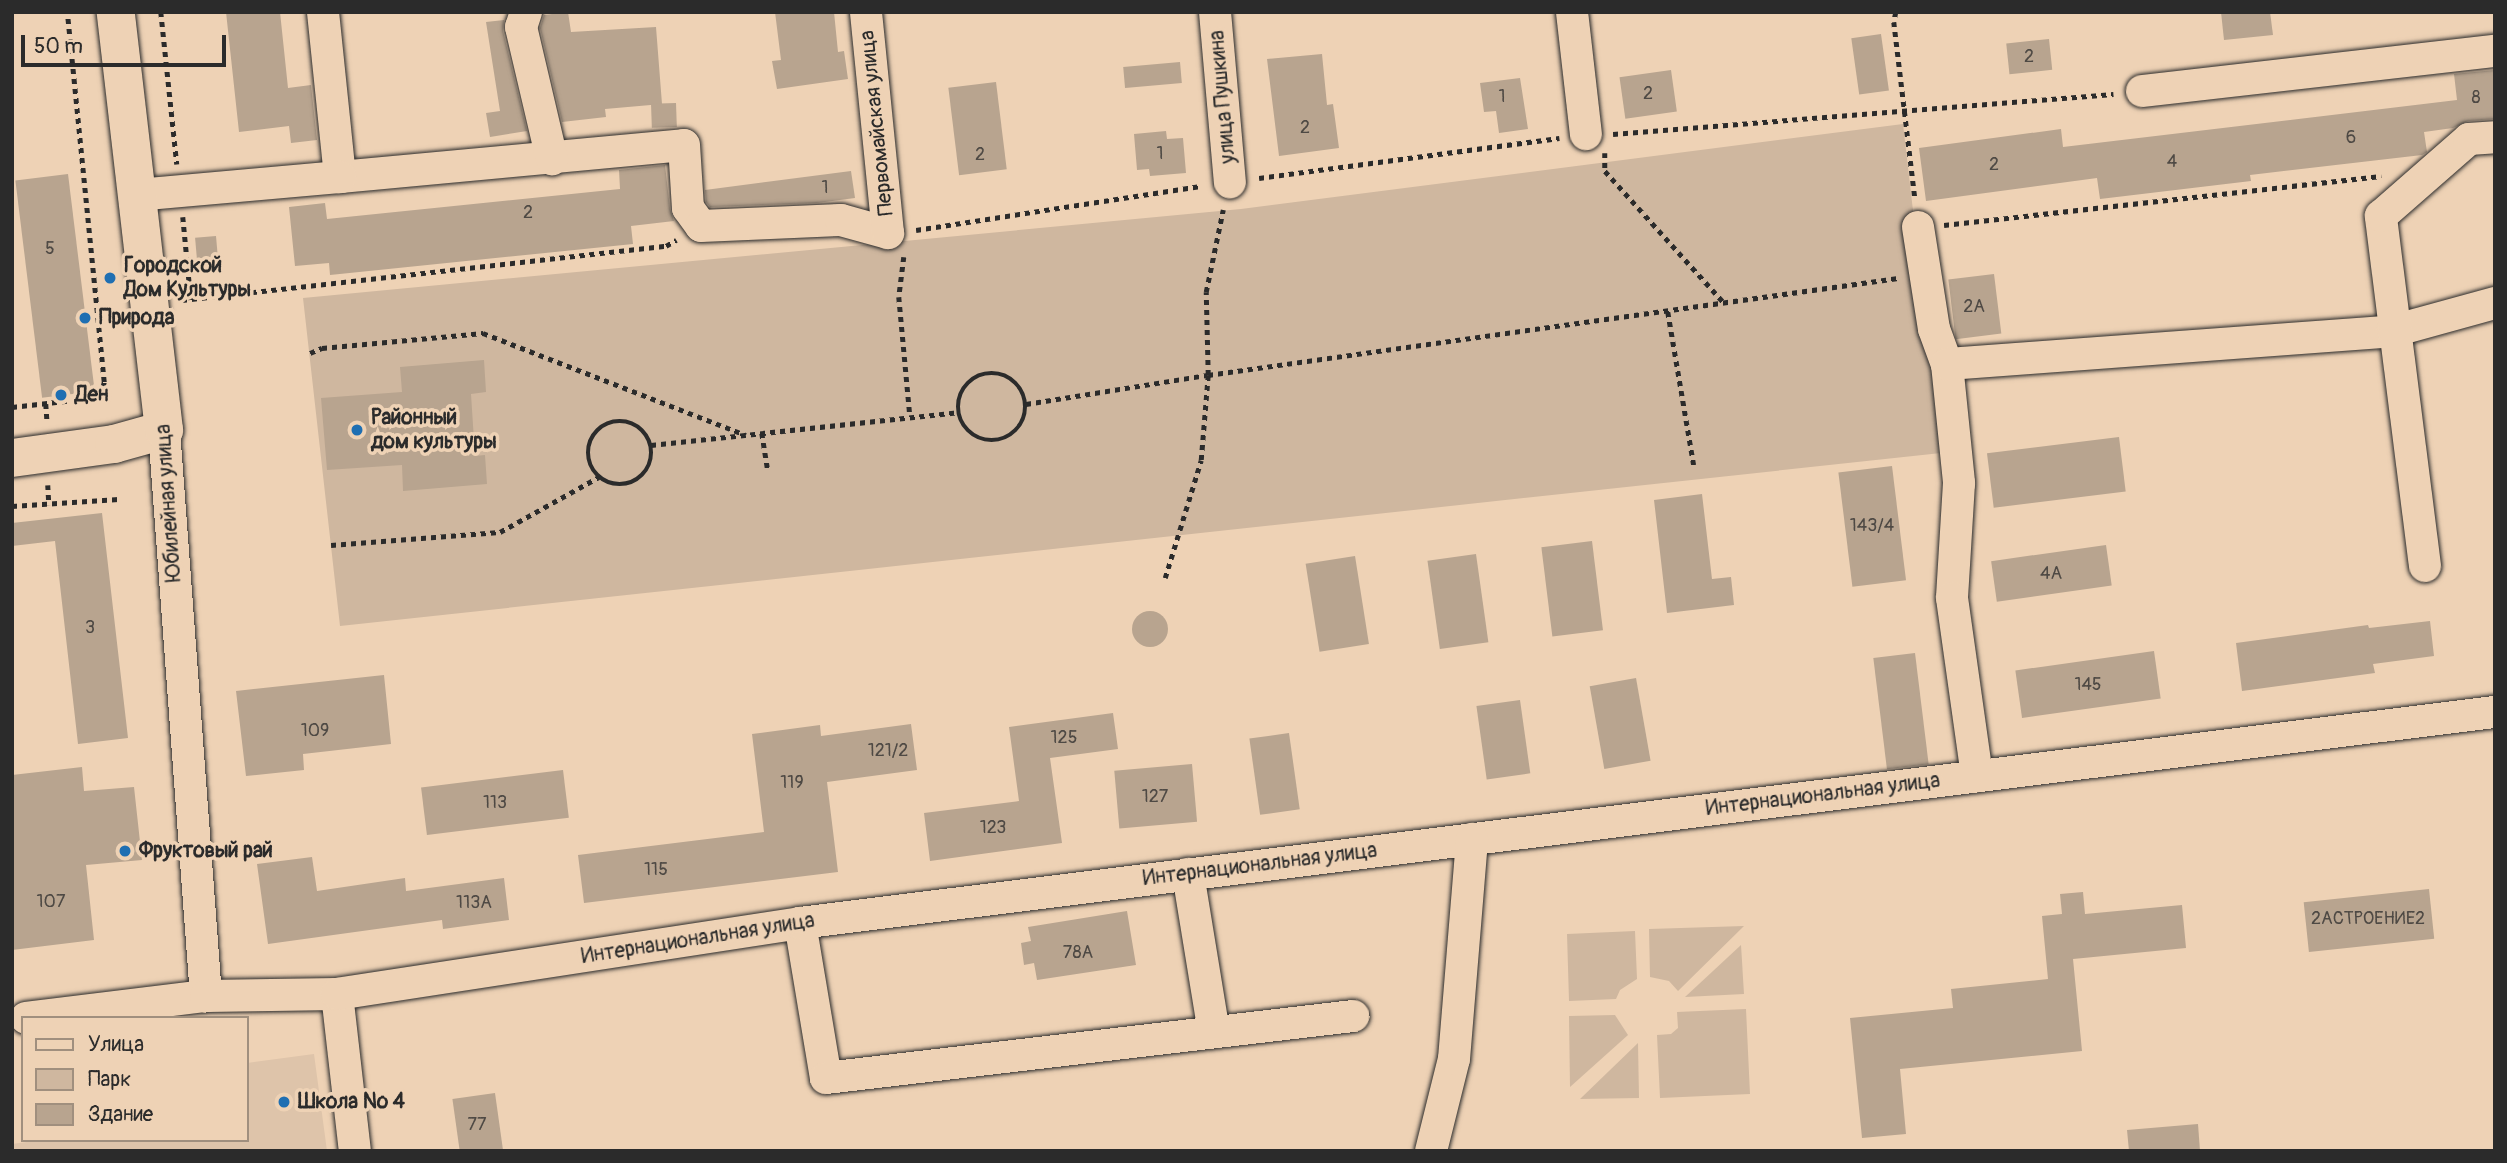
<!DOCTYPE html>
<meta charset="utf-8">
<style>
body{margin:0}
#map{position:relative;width:2507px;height:1163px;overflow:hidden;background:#eed2b5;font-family:Pangolin,sans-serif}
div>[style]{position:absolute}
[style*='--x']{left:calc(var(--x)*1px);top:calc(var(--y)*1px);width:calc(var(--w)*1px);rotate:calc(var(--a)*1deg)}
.built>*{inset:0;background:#dec4aa}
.green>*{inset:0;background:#cfb79f}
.building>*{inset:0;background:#b8a48f;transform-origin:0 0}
.round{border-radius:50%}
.path>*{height:4.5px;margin-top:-2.25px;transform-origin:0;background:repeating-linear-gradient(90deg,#2b2b2b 0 5px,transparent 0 10px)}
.path>.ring{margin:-2.25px;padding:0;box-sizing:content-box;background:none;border:4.5px solid #2b2b2b;border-radius:50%}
.roads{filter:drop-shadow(0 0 2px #2b2b2b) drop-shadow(0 0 2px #2b2b2b)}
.minor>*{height:32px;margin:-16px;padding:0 16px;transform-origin:16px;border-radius:16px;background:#eed2b5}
.major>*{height:38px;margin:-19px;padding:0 19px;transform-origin:19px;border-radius:19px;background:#eed2b5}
.dots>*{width:19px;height:19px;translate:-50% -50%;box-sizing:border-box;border:4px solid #eed2b5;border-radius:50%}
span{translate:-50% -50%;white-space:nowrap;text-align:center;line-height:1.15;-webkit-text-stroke:7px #eed2b5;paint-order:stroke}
.number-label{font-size:18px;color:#4e4944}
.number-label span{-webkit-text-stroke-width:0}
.street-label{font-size:21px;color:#2b2b2b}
.poi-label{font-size:21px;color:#2b2b2b;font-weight:700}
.left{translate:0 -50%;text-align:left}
.frame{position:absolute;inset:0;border:14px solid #2b2b2b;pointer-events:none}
.legend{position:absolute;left:21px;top:1016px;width:228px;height:126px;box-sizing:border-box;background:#eed2b5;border:2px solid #a08f7e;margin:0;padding:9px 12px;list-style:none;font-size:21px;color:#2b2b2b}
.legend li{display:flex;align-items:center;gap:14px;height:35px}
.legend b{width:35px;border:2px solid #a08f7e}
.scale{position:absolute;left:21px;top:35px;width:205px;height:32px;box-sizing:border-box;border:4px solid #2b2b2b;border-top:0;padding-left:9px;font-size:21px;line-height:24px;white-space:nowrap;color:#2b2b2b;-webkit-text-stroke:5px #eed2b5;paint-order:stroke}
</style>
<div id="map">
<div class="built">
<div style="clip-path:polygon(314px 1054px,327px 1151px,12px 1151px,12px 1144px,41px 1140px,247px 1140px,247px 1063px)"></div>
</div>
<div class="green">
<div style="clip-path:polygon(1903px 124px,1941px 453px,340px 626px,303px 298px,1241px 209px)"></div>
<div style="clip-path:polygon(1744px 926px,1678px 991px,1669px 981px,1650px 977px,1649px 929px)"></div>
<div style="clip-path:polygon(1635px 931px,1637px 979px,1620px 990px,1616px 999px,1569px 1001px,1567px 934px)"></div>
<div style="clip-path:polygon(1741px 945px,1744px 994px,1685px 997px)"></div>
<div style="clip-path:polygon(1746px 1009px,1750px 1094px,1660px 1098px,1657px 1035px,1671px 1034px,1678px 1028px,1677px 1012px)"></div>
<div style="clip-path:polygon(1615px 1015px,1628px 1035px,1570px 1087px,1569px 1016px)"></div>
<div style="clip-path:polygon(1638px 1043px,1639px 1098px,1580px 1099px)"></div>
</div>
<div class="building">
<div style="clip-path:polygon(226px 12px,280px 12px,288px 88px,311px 85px,317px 140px,291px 143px,289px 126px,239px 132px)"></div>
<div style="clip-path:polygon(568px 12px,571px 32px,656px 27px,662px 104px,605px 109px,606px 117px,562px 122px,540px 28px,544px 15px)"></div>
<div style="clip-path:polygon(775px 12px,834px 12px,838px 52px,844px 51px,848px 79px,777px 89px,772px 61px,781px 60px)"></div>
<div style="clip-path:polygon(2221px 12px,2270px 12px,2273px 35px,2224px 40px)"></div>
<div style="clip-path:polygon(504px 20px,503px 31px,527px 131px,490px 137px,486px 113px,500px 111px,486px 22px)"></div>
<div style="left:1881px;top:34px;width:57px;height:30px;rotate:82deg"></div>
<div style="left:2049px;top:39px;width:31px;height:43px;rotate:84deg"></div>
<div style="clip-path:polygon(1322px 54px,1327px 105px,1333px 104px,1339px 148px,1279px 156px,1267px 59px)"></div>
<div style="left:1180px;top:62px;width:21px;height:57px;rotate:85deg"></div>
<div style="left:1671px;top:70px;width:42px;height:52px;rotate:82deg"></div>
<div style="clip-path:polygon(2495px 70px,2495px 119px,2468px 121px,2453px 128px,2424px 132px,2427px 152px,2422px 155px,2250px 175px,2251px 181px,2100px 199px,2097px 178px,1926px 201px,1919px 148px,2061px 129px,2063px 147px,2457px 100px,2454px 74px)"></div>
<div style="clip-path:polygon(1520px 78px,1528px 129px,1499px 133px,1496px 111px,1484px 112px,1480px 83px)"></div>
<div style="left:996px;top:82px;width:88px;height:48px;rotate:83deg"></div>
<div style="left:676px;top:103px;width:24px;height:25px;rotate:88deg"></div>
<div style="clip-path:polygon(1166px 131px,1167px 139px,1183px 138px,1186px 173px,1150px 176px,1149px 169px,1137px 170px,1134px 134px)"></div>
<div style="clip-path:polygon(665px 165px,670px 209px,674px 221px,631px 226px,633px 244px,330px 275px,329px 263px,295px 266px,289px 207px,325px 203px,327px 219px,620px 189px,619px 170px)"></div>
<div style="clip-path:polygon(851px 171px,855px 198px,817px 203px,710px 207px,706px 202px,705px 190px)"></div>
<div style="left:68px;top:174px;width:219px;height:53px;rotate:83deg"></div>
<div style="left:216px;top:236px;width:34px;height:21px;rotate:85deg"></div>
<div style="left:1994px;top:274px;width:60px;height:46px;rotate:83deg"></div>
<div style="clip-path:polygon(484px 360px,486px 392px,471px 394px,475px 456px,485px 455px,487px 484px,403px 491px,402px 465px,327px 470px,321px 398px,402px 392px,400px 367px)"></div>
<div style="left:2119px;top:437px;width:55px;height:133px;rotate:83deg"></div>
<div style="left:1892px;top:466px;width:115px;height:54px;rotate:83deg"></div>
<div style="clip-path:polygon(1702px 494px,1712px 579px,1731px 577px,1734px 605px,1667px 613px,1654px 500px)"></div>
<div style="clip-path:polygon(102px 513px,128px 738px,78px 744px,55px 541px,12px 546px,12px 523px)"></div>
<div style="left:1592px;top:541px;width:90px;height:51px;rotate:83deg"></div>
<div style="left:2106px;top:545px;width:41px;height:116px;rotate:82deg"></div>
<div style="left:1476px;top:554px;width:89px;height:49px;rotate:82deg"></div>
<div style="left:1355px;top:556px;width:89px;height:50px;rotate:81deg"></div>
<div class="round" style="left:1132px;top:611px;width:36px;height:36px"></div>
<div style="clip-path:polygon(2430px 621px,2434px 656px,2373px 664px,2375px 673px,2242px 691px,2236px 643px,2368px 625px,2369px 628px)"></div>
<div style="left:2154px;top:651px;width:48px;height:140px;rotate:82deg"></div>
<div style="left:1915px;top:653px;width:112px;height:42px;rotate:83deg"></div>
<div style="clip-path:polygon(384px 675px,391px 744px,303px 754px,304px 770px,246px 776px,236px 691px)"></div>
<div style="left:1636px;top:678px;width:84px;height:47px;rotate:80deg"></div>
<div style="left:1520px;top:700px;width:74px;height:44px;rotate:82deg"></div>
<div style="clip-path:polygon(1113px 713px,1118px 749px,1050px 758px,1062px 843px,930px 861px,924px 813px,1019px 801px,1009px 727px)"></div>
<div style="clip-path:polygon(911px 724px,917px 770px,827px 782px,838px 872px,584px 903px,578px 855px,764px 832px,752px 734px,820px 725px,821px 736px)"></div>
<div style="left:1289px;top:733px;width:77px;height:40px;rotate:82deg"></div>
<div style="left:1192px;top:764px;width:58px;height:78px;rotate:85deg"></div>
<div style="clip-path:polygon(82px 767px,84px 791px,134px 787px,142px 860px,86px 865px,94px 940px,12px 950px,12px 775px)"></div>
<div style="left:563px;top:770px;width:48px;height:143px;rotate:83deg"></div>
<div style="clip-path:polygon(312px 857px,317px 891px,405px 878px,406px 891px,504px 878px,509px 920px,443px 929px,442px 920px,268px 944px,257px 864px)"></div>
<div style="left:2429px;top:889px;width:50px;height:126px;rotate:84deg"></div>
<div style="clip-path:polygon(2083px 892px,2085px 914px,2182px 905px,2186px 948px,2073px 959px,2082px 1051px,1900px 1069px,1906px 1134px,1862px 1138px,1850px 1018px,1953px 1008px,1951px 989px,2048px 979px,2042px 916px,2062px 914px,2060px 894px)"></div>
<div style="clip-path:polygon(1127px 911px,1136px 965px,1037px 980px,1034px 963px,1024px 965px,1021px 943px,1031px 941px,1028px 927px)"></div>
<div style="left:495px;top:1093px;width:59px;height:43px;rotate:82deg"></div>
<div style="clip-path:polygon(2198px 1124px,2200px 1151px,2129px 1151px,2127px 1130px)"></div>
</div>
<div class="path">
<div style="--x:161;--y:12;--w:153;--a:84"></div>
<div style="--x:1896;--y:12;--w:10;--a:101"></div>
<div style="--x:1894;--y:22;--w:178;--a:83.2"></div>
<div style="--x:1613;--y:134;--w:502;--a:-4.57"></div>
<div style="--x:1605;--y:153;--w:18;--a:90"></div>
<div style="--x:1605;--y:171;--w:179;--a:47.9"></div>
<div style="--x:1259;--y:178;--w:303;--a:-7.6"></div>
<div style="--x:183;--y:217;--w:83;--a:84.5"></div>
<div style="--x:1944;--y:225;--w:440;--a:-6.4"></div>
<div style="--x:916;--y:230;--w:288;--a:-8.8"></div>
<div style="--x:904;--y:257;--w:40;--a:97.1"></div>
<div style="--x:899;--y:297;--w:119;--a:84.7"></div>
<div style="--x:182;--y:300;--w:487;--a:-6.4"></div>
<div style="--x:666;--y:246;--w:12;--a:-31"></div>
<div style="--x:1668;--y:312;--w:155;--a:80.4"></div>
<div style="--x:310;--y:353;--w:13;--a:-23"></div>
<div style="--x:322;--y:348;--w:162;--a:-5.3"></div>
<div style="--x:483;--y:333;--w:282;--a:21.2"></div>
<div class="ring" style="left:958px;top:373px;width:63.5px;height:63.5px"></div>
<div style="--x:46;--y:404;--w:16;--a:86"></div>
<div style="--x:1026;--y:404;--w:184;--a:-9.1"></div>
<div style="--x:1208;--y:375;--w:697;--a:-8"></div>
<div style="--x:12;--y:407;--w:89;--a:-6.5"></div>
<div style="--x:100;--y:397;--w:16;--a:-75"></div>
<div style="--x:104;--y:382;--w:372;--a:-95.7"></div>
<div class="ring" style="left:588px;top:421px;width:59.5px;height:59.5px"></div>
<div style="--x:762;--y:433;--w:38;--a:81"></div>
<div style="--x:651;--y:445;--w:309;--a:-6.1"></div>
<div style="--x:48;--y:485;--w:20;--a:87"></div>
<div style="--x:12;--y:506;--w:107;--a:-3.7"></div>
<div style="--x:331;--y:545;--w:169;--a:-4.4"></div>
<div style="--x:500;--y:532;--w:113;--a:-29.1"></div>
<div style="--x:1165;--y:578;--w:123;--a:-73"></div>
<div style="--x:1201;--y:460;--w:85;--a:-85.3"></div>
<div style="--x:1208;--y:375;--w:83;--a:-91.4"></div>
<div style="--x:1206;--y:292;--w:84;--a:-78.3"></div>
</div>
<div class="roads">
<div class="minor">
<div style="--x:323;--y:12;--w:166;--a:84.1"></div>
<div style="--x:340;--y:177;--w:345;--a:-5.3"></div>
<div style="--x:684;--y:145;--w:63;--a:86.4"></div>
<div style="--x:688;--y:208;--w:22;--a:54"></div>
<div style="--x:701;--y:226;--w:140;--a:-2.5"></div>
<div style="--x:841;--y:220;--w:49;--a:15.5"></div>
<div style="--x:888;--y:233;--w:222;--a:-95.7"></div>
<div style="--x:526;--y:12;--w:16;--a:108"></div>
<div style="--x:521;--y:27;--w:136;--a:76.8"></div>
<div style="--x:1215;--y:12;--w:171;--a:85"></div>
<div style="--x:1572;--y:12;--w:123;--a:83.5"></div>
<div style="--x:2142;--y:91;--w:355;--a:-6.5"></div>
<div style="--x:137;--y:195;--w:204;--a:-5.1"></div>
<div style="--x:1918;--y:227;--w:103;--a:81.1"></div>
<div style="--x:1934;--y:329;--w:37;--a:70"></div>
<div style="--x:1947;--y:364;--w:120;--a:84.2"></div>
<div style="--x:1959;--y:483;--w:115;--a:93.5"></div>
<div style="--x:1952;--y:598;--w:180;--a:82"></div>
<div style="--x:1947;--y:364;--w:447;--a:-4.2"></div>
<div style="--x:2393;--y:331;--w:106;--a:-15.4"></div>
<div style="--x:164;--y:430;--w:568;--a:85.76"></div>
<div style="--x:2425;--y:566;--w:353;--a:-97.2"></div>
<div style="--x:2381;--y:216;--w:117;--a:-41.2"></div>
<div style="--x:2469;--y:139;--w:26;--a:-4"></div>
<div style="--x:1188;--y:874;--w:160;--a:80.7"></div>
<div style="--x:800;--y:923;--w:157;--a:80.5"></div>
<div style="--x:826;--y:1078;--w:531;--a:-6.71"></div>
<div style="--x:337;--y:994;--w:158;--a:83.5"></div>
<div style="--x:26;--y:1018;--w:181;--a:-7"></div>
<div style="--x:206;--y:996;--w:131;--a:-0.9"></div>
<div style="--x:337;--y:994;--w:468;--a:-8.7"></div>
<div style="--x:800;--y:923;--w:1708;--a:-7.1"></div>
<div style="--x:1431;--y:1151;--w:95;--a:-76"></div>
<div style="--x:1454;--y:1059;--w:221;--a:-85.3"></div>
</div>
<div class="major">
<div style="--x:12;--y:458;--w:103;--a:-7.8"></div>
<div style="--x:114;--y:444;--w:52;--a:-15.6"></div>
<div style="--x:164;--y:430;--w:421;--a:-96.6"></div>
</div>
</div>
<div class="dots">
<div style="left:110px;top:278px;background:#1f6fb2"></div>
<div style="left:85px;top:318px;background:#1f6fb2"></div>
<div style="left:61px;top:395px;background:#1f6fb2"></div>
<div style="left:357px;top:430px;background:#1f6fb2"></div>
<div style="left:125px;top:851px;background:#1f6fb2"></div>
<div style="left:284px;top:1102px;background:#1f6fb2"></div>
</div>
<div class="number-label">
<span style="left:2029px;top:57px">2</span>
<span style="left:1648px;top:94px">2</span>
<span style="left:1502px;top:97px">1</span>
<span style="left:2476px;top:98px">8</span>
<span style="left:1305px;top:128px">2</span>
<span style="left:2351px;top:138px">6</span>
<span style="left:1160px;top:154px">1</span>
<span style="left:980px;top:155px">2</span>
<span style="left:2172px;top:162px">4</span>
<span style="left:1994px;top:165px">2</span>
<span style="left:825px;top:188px">1</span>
<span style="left:528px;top:213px">2</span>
<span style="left:50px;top:249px">5</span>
<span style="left:1974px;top:307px">2А</span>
<span style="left:1872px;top:526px">143/4</span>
<span style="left:2051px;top:574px">4А</span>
<span style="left:90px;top:628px">3</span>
<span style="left:2088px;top:685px">145</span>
<span style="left:315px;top:731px">109</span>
<span style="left:1064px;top:738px">125</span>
<span style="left:888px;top:751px">121/2</span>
<span style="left:792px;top:783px">119</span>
<span style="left:1155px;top:797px">127</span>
<span style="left:495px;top:803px">113</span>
<span style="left:993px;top:828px">123</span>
<span style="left:656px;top:870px">115</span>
<span style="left:51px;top:902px">107</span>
<span style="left:474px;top:903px">113А</span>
<span style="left:2368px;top:919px">2АСТРОЕНИЕ2</span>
<span style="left:1078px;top:953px">78А</span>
<span style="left:477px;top:1125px">77</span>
</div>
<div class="street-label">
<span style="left:1223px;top:97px;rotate:-95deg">улица Пушкина</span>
<span style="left:877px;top:123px;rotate:-96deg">Первомайская улица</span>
<span style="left:169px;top:503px;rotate:-94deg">Юбилейная улица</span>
<span style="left:1823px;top:795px;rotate:-7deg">Интернациональная улица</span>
<span style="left:1260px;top:865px;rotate:-7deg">Интернациональная улица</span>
<span style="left:698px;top:939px;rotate:-9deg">Интернациональная улица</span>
</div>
<div class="poi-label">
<span class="left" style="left:124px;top:278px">Городской<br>Дом Культуры</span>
<span class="left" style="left:99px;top:318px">Природа</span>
<span class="left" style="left:75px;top:395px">Ден</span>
<span class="left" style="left:371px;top:430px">Районный<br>дом культуры</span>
<span class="left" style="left:139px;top:851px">Фруктовый рай</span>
<span class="left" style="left:298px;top:1102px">Школа № 4</span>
</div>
<div class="frame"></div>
<ul class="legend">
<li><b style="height:9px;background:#eed2b5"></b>Улица</li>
<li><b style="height:19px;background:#cfb79f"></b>Парк</li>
<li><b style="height:19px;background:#b8a48f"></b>Здание</li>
</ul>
<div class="scale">50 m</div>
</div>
